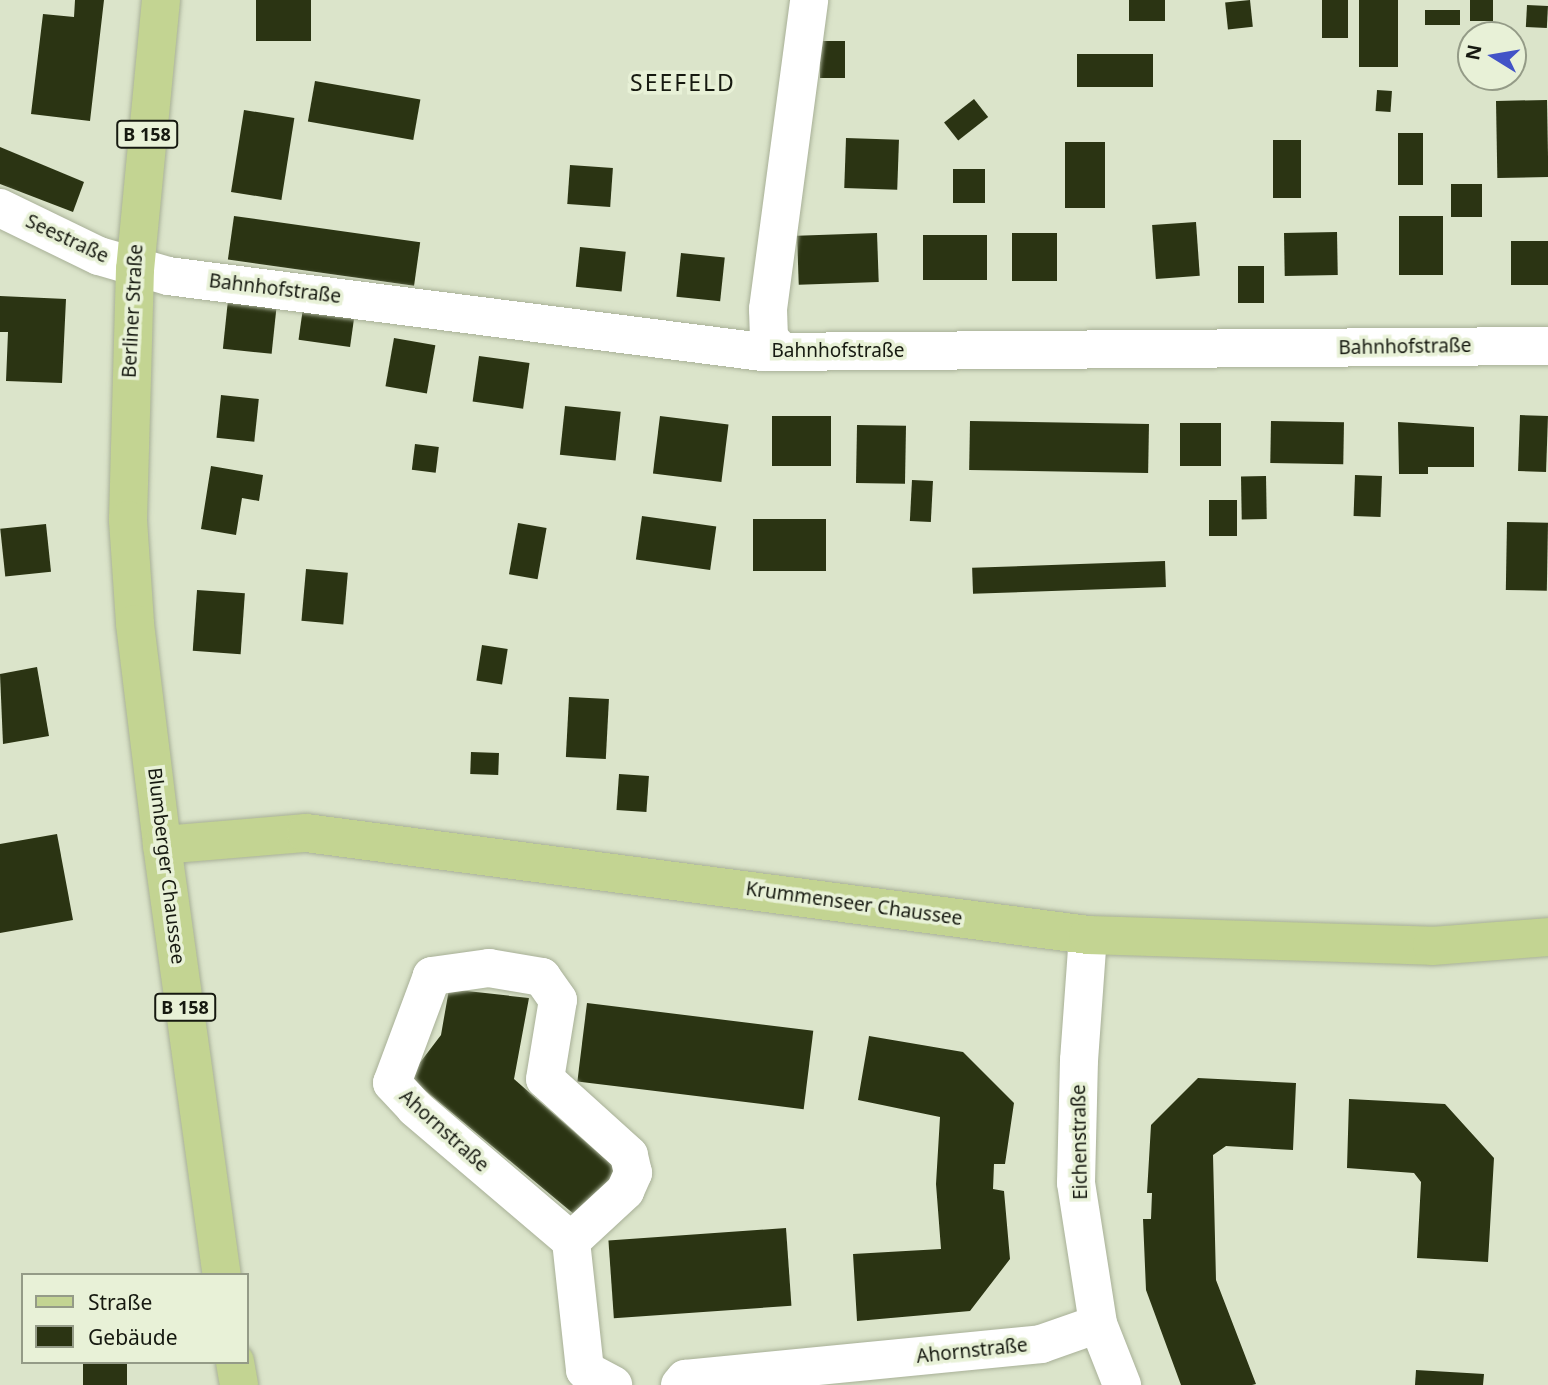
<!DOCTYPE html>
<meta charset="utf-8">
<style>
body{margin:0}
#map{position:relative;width:1548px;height:1385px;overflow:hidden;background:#dbe4ca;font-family:"Noto Sans",sans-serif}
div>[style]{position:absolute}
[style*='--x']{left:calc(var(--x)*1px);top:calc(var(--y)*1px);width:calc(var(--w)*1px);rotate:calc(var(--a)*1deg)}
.building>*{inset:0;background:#2b3413;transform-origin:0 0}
.roads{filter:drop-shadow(0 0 2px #a8b097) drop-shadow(0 0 2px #a8b097)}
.minor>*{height:38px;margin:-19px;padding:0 19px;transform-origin:19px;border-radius:19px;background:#fff}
.major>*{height:38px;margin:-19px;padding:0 19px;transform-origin:19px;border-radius:19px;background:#c3d492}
span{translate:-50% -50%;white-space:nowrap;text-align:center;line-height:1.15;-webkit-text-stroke:7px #e8f1d7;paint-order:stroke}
.shield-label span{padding:2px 5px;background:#e8f1d7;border:2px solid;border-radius:5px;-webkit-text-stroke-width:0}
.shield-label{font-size:18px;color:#161910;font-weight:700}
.street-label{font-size:19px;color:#161910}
.quarter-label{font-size:23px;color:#161910;letter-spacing:2px}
.legend{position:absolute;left:21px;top:1273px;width:228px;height:91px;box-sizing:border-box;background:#e8f1d7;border:2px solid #949b87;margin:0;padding:9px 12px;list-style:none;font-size:21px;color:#161910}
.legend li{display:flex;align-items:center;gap:14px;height:35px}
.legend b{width:35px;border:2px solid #949b87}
.north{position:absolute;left:1457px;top:21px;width:70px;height:70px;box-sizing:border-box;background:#e8f1d7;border:2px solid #949b87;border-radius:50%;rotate:281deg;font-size:19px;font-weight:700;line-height:28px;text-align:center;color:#161910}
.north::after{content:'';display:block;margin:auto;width:24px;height:32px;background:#4253c7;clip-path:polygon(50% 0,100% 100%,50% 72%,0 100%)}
</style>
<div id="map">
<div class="building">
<div style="clip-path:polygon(75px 0,104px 0,90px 121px,31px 114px,43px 14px,74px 17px)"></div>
<div style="left:256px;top:0;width:55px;height:41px"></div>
<div style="left:1129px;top:0;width:36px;height:21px"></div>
<div style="left:1250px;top:0;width:27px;height:25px;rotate:84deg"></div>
<div style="left:1322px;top:0;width:26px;height:38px"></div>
<div style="left:1359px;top:0;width:39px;height:67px"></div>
<div style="left:1470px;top:0;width:23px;height:21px"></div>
<div style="left:1527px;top:5px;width:21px;height:22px;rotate:3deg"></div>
<div style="left:1425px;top:10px;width:35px;height:15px"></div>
<div style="left:820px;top:41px;width:25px;height:37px"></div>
<div style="left:1077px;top:54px;width:76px;height:33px"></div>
<div style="left:1477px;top:77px;width:34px;height:5px"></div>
<div style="left:315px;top:81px;width:107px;height:41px;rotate:10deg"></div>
<div style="left:1377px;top:90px;width:15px;height:21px;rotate:4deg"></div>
<div style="left:974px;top:99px;width:23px;height:38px;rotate:52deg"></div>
<div style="left:1547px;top:100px;width:77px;height:51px;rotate:89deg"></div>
<div style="left:244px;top:110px;width:51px;height:83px;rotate:9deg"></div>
<div style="left:1398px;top:133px;width:25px;height:52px"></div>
<div style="left:846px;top:138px;width:53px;height:50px;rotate:2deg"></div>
<div style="left:1273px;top:140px;width:28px;height:58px"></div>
<div style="left:1065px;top:142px;width:40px;height:66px"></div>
<div style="clip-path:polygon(0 147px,84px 182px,73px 212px,0 184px)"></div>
<div style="left:570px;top:165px;width:43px;height:39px;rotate:4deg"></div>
<div style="left:953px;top:169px;width:32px;height:34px"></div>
<div style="left:1482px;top:184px;width:33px;height:31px;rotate:90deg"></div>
<div style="left:234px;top:216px;width:188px;height:44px;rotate:8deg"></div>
<div style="left:1399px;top:216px;width:44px;height:59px"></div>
<div style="left:1196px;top:222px;width:54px;height:44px;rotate:86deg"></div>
<div style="left:1337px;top:232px;width:43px;height:53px;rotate:89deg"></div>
<div style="left:877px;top:233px;width:49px;height:80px;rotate:88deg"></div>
<div style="left:1012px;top:233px;width:45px;height:48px"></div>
<div style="left:923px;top:235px;width:64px;height:45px"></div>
<div style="left:1548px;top:241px;width:44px;height:37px;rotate:90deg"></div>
<div style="left:580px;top:247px;width:46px;height:40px;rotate:6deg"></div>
<div style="left:681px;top:253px;width:44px;height:44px;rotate:6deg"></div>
<div style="left:1264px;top:266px;width:37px;height:26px;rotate:90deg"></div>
<div style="clip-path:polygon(0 296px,66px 299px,62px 383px,6px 381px,8px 332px,0 332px)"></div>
<div style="left:228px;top:300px;width:49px;height:49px;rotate:6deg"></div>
<div style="left:303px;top:308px;width:52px;height:32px;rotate:8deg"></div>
<div style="left:394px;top:338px;width:42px;height:49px;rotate:10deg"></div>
<div style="left:479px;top:356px;width:51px;height:46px;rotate:8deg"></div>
<div style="left:221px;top:395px;width:38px;height:43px;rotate:6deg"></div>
<div style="left:565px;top:406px;width:56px;height:49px;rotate:6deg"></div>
<div style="left:1520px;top:415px;width:28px;height:56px;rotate:2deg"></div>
<div style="left:660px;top:416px;width:69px;height:58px;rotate:7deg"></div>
<div style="left:772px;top:416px;width:59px;height:50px"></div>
<div style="left:970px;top:421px;width:179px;height:49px;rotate:1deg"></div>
<div style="left:1271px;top:421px;width:73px;height:42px;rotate:1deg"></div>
<div style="clip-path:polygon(1398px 422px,1474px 427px,1474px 467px,1428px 467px,1428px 474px,1399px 474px)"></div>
<div style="left:1180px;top:423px;width:41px;height:43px"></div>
<div style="left:857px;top:425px;width:49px;height:58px;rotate:1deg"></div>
<div style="left:415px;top:444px;width:24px;height:26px;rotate:7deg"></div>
<div style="clip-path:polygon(211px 466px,263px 475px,259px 501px,242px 498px,236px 535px,201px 529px)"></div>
<div style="left:1355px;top:475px;width:27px;height:41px;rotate:2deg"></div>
<div style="left:1266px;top:476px;width:43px;height:25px;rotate:89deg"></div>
<div style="left:912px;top:480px;width:21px;height:41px;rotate:3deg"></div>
<div style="left:1209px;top:500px;width:28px;height:36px"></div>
<div style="left:642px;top:516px;width:75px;height:44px;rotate:8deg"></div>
<div style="left:753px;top:519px;width:73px;height:52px"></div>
<div style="left:1507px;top:522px;width:41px;height:68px;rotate:1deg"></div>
<div style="left:518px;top:523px;width:29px;height:52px;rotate:10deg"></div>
<div style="left:46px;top:524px;width:48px;height:46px;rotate:84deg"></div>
<div style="left:1165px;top:561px;width:26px;height:193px;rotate:88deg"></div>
<div style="left:306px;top:569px;width:42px;height:52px;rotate:5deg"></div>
<div style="left:197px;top:590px;width:48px;height:61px;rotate:4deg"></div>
<div style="left:482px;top:645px;width:26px;height:36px;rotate:9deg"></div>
<div style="clip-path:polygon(37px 667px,49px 736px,3px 744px,0 674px)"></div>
<div style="left:569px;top:697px;width:40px;height:60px;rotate:3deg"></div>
<div style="left:471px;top:752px;width:28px;height:22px;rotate:2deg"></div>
<div style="left:619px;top:774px;width:30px;height:36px;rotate:4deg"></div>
<div style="clip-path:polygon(57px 834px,73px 920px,0 933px,0 844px)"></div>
<div style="clip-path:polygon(449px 989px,529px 998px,514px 1079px,620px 1172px,581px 1220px,409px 1077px,441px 1035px)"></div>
<div style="left:587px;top:1003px;width:228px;height:79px;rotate:7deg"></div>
<div style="clip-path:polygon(869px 1036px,963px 1052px,1014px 1103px,1005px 1164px,994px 1164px,993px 1189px,1004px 1191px,1010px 1259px,970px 1311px,857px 1321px,853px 1254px,941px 1249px,936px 1184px,940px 1117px,858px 1100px)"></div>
<div style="clip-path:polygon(1198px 1078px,1296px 1083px,1293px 1150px,1226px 1146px,1213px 1155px,1216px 1280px,1256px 1384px,1252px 1385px,1181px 1385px,1146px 1290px,1143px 1219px,1151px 1219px,1152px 1193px,1147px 1193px,1151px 1125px)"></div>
<div style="clip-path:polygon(1349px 1099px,1445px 1104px,1494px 1158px,1488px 1262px,1417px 1258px,1421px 1182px,1414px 1173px,1347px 1168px)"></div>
<div style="left:786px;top:1228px;width:78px;height:178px;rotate:86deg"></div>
<div style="left:83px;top:1362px;width:44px;height:23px"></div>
<div style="clip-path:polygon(1416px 1370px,1484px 1374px,1483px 1385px,1415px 1385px)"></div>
</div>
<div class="roads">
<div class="minor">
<div style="--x:0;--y:208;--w:110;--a:25.9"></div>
<div style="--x:99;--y:256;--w:72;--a:16.2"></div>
<div style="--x:168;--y:276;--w:599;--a:7.29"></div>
<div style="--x:762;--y:352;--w:786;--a:-0.44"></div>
<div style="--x:782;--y:352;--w:19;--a:-133"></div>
<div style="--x:769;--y:338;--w:29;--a:-92"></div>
<div style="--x:768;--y:309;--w:312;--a:-82.4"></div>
<div style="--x:1088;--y:935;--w:125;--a:94.1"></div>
<div style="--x:1079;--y:1060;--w:123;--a:91.4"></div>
<div style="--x:1076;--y:1183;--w:143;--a:81.1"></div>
<div style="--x:1098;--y:1324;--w:66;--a:68.5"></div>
<div style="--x:571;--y:1241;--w:74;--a:-42.8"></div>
<div style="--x:625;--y:1191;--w:20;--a:-66"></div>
<div style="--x:633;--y:1173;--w:18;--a:-103"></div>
<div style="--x:629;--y:1155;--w:113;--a:-137.9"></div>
<div style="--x:545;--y:1079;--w:80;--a:-80.7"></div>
<div style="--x:558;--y:1000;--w:28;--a:-125"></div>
<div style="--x:542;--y:977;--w:54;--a:-170.4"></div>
<div style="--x:489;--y:968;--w:58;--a:172"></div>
<div style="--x:432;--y:976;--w:114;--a:110.5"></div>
<div style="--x:392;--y:1083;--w:34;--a:47"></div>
<div style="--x:415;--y:1108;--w:205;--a:40.4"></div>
<div style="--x:571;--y:1241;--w:130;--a:83.8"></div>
<div style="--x:585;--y:1370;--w:32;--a:28"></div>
<div style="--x:680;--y:1385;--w:8;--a:-50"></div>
<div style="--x:685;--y:1379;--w:358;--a:-5.6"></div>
<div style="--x:1041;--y:1344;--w:60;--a:-19.3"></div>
</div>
<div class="major">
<div style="--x:161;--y:0;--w:270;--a:95.5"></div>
<div style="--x:135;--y:269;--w:251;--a:91.6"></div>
<div style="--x:128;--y:520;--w:104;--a:86.1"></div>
<div style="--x:135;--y:624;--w:223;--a:83"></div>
<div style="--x:162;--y:845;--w:434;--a:82.1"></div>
<div style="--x:162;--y:845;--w:144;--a:-4.8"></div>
<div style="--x:306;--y:833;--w:789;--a:7.43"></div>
<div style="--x:1088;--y:935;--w:344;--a:1.8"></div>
<div style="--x:1432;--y:946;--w:116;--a:-4.4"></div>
<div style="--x:235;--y:1362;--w:23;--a:80"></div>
</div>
</div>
<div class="shield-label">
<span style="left:147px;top:134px">B 158</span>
<span style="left:185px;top:1007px">B 158</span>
</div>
<div class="street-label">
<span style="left:67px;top:239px;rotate:25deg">Seestraße</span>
<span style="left:275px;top:289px;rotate:7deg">Bahnhofstraße</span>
<span style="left:133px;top:311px;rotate:-87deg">Berliner Straße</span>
<span style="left:1405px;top:347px;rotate:-1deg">Bahnhofstraße</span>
<span style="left:838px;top:351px">Bahnhofstraße</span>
<span style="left:166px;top:866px;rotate:83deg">Blumberger Chaussee</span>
<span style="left:854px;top:904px;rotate:8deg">Krummenseer Chaussee</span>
<span style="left:444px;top:1131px;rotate:42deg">Ahornstraße</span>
<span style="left:1080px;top:1142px;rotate:-91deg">Eichenstraße</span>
<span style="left:972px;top:1351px;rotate:-6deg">Ahornstraße</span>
</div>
<div class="quarter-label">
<span style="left:683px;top:82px">SEEFELD</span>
</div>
<ul class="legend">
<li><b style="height:9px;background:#c3d492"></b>Straße</li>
<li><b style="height:19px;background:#2b3413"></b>Gebäude</li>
</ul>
<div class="north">N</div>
</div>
